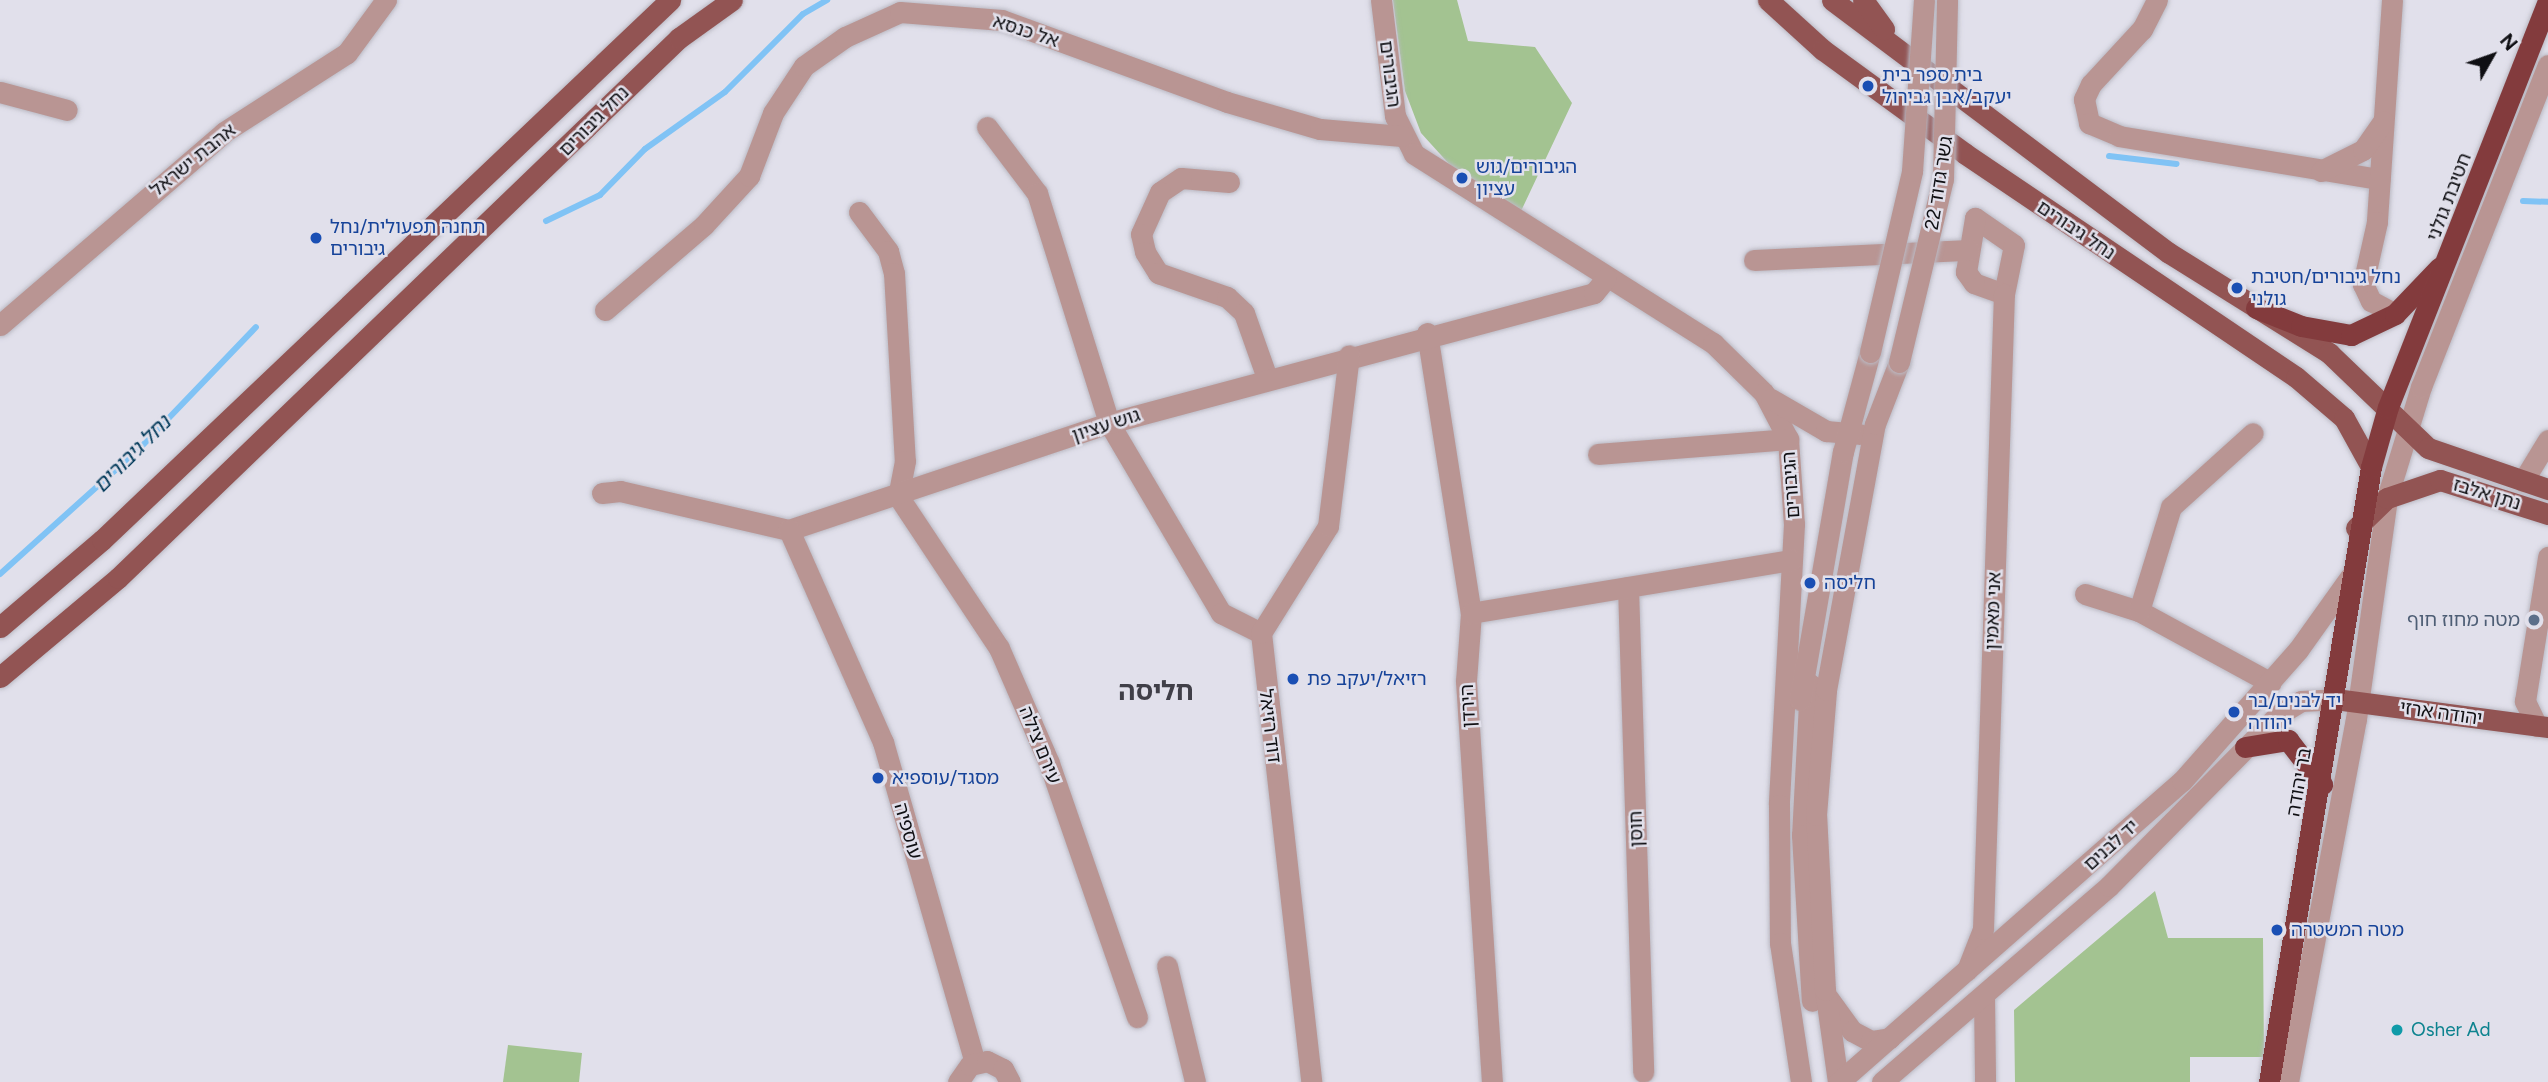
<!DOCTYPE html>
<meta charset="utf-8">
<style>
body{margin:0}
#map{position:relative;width:2548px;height:1082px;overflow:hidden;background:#e1e0eb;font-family:Figtree,"Noto Sans Hebrew",sans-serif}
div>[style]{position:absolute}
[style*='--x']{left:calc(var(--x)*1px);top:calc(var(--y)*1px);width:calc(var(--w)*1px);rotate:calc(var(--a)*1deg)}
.green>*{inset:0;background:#a3c391}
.stream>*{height:6px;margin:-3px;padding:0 3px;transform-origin:3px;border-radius:3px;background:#80c3f5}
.roads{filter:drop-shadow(0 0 2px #bbbac4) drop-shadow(0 0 2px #bbbac4)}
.minor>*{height:21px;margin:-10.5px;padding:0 10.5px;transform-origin:10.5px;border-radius:10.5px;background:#b99593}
.major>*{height:21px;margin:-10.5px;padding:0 10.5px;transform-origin:10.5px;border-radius:10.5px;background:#925453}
.highway>*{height:21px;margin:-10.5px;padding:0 10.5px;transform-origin:10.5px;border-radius:10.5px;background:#833b3d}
.bridges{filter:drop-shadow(0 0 2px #bbbac4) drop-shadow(0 0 2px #bbbac4)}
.minor-bridge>*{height:21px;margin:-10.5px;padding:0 10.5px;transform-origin:10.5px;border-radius:10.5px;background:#b99593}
.dots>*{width:19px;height:19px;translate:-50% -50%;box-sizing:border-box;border:4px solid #e1e0eb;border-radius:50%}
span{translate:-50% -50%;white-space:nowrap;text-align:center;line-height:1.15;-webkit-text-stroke:5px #e1e0eb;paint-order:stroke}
.street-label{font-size:19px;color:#0f0f13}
.transit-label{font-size:19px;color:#164399}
.left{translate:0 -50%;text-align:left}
.service-label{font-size:19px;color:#4e5e75}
.right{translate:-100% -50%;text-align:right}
.culture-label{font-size:19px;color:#0d838f}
.water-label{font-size:21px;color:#013959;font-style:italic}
.district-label{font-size:26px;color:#403f48;font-weight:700}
.north{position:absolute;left:2457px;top:21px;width:70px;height:70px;-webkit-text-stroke:5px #e1e0eb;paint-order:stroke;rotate:50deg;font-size:19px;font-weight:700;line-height:28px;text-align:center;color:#0f0f13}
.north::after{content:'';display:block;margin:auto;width:24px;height:32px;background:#0f0f13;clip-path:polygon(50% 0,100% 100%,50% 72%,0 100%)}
</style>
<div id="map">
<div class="green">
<div style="clip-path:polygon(1393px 0,1457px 0,1468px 41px,1535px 47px,1572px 103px,1521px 211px,1450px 165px,1421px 133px,1405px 91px)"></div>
<div style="clip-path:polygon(2155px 891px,2168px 938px,2263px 938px,2264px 1057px,2190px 1057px,2190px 1082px,2015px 1082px,2014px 1010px)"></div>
<div style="clip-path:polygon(508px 1045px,582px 1053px,579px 1082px,503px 1082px)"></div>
</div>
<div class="stream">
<div style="--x:2109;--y:156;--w:68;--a:6.7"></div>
<div style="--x:2523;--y:201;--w:25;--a:2"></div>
<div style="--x:546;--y:221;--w:60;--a:-25.7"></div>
<div style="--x:600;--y:195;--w:64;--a:-45.6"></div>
<div style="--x:645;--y:149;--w:98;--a:-35.5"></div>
<div style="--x:725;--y:92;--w:110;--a:-45"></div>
<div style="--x:803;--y:14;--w:28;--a:-30"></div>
<div style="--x:0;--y:574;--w:190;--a:-42"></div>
<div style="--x:141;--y:447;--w:166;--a:-46.2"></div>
</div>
<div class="roads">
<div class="minor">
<div style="--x:1381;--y:0;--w:117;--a:83.1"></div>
<div style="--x:1395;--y:116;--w:42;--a:63.4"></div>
<div style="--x:1414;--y:154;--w:354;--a:32.3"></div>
<div style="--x:1713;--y:343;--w:71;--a:44.4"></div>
<div style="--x:1764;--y:393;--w:52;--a:62.4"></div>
<div style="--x:1788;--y:439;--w:85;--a:86"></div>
<div style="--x:1794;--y:524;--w:281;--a:93.1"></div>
<div style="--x:1779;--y:805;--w:138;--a:89.6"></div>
<div style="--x:1780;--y:943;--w:141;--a:81.4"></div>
<div style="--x:2157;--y:0;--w:33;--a:117"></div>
<div style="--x:2142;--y:29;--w:75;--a:132.8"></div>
<div style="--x:2091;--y:84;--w:17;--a:115"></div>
<div style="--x:2084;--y:99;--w:25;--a:78"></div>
<div style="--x:2089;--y:123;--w:33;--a:23"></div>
<div style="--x:2119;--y:136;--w:264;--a:9.4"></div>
<div style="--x:2392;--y:0;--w:223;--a:93.9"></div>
<div style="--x:2377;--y:222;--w:64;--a:102.7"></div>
<div style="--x:2363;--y:284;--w:19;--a:65"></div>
<div style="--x:2371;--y:301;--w:27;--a:28"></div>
<div style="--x:0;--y:92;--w:69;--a:15"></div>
<div style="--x:987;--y:127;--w:83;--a:52.9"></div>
<div style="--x:1037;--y:193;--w:241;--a:72.6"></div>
<div style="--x:1109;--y:423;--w:221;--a:59.5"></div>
<div style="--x:1221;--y:613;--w:45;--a:26.6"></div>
<div style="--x:2321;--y:171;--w:47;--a:-26.6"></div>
<div style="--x:2363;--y:150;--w:35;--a:-55"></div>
<div style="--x:1229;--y:182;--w:48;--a:-175.2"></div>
<div style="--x:1181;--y:178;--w:25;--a:146"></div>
<div style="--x:1160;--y:192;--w:46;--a:114.3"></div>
<div style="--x:1141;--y:234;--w:18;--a:77"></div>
<div style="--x:1145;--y:252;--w:25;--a:58"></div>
<div style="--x:1158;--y:273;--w:73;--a:19.2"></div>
<div style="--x:1227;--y:297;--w:23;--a:43"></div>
<div style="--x:1244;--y:313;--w:69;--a:70.5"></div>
<div style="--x:859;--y:212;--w:49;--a:53.4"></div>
<div style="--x:888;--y:251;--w:23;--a:75"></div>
<div style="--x:894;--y:273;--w:188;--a:86.7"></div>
<div style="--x:905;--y:461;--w:36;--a:101"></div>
<div style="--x:898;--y:496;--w:182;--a:56.4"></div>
<div style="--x:999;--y:648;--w:125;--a:66.5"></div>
<div style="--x:1049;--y:763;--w:269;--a:70.9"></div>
<div style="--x:1975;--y:218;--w:47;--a:34.7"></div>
<div style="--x:2014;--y:245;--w:50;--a:101.5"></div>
<div style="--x:2004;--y:294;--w:32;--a:-160"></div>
<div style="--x:1974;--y:283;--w:14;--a:-126"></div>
<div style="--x:1966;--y:272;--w:55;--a:-80.5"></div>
<div style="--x:1754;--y:260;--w:215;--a:-2.7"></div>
<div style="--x:605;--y:310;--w:130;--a:-40.6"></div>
<div style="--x:704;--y:225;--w:67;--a:-47.4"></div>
<div style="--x:749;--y:176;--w:67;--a:-69.1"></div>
<div style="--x:773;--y:113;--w:56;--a:-56.6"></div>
<div style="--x:804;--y:66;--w:50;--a:-35.3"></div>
<div style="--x:845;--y:37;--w:60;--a:-24.4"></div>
<div style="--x:900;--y:12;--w:102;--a:4.5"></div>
<div style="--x:1002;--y:20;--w:239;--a:20"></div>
<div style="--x:1227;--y:102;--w:97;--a:16.2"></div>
<div style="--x:1320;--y:129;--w:82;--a:4.9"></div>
<div style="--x:0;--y:325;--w:296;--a:-40.7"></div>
<div style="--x:224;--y:132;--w:146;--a:-32.7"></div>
<div style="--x:347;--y:53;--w:66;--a:-53.7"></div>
<div style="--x:1427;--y:333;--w:283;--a:81.1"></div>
<div style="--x:1471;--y:613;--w:68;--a:94.2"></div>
<div style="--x:1466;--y:681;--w:402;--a:86.3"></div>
<div style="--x:1771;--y:399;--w:64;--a:30.2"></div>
<div style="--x:1826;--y:431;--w:33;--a:5"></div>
<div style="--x:1598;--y:454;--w:191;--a:-4.5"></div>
<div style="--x:2523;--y:481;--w:48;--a:-58.6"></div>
<div style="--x:602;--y:493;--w:18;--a:-6"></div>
<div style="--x:620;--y:491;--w:173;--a:13"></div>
<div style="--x:789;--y:530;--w:337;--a:-18.5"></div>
<div style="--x:1109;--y:423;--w:502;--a:-15"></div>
<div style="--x:1594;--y:293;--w:19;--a:-51"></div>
<div style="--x:789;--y:530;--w:232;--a:66.1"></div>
<div style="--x:883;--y:742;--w:334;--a:74"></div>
<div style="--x:1628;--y:587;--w:485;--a:88.2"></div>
<div style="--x:2085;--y:594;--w:57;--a:17.5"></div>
<div style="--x:2139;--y:611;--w:150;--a:28.6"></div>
<div style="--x:2139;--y:611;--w:109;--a:-72.9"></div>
<div style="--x:2171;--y:507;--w:110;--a:-42.1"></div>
<div style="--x:1471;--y:613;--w:325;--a:-9.4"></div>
<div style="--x:1261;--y:633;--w:452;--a:83.6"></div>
<div style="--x:1261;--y:633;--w:126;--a:-57.9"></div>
<div style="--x:1328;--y:526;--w:172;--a:-83"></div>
<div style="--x:1810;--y:684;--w:151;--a:93"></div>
<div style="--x:1802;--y:835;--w:166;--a:86.6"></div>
<div style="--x:1800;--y:700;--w:252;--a:-80.2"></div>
<div style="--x:1843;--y:452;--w:104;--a:-74.9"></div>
<div style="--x:2537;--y:726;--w:28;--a:-116"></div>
<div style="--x:2525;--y:701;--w:146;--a:-80.9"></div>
<div style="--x:1167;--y:966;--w:119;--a:76.4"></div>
<div style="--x:1967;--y:970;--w:44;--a:-68.7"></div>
<div style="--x:1983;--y:929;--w:635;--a:-88.11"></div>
<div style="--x:1984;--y:995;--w:87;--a:89.3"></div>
<div style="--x:1828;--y:998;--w:41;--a:54"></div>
<div style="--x:1852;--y:1031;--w:21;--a:28"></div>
<div style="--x:1871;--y:1041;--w:19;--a:-9"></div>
<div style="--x:958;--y:1082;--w:21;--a:-55"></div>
<div style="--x:970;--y:1065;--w:17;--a:-13"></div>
<div style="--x:987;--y:1061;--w:18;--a:27"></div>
<div style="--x:1003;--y:1069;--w:15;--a:62"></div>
<div style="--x:1838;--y:1082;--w:93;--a:-98"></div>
<div style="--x:1825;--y:990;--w:175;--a:-92.9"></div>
<div style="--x:1816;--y:815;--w:125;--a:-85.4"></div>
<div style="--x:1826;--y:690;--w:270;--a:-79.6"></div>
<div style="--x:1875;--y:424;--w:66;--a:-68.8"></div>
<div style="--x:1839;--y:1082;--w:456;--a:-41.3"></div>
<div style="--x:2182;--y:781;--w:175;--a:-48.5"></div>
<div style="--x:2298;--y:650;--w:90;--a:-54.5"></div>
<div style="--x:1882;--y:1082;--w:300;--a:-40.8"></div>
<div style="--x:2109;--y:886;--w:240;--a:-45.3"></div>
<div style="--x:2278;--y:715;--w:27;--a:-31"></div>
<div style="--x:2301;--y:701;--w:34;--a:-3"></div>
<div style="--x:2288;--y:1082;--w:369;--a:-79.4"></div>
<div style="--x:2356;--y:719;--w:223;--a:-82"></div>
<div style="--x:2387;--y:498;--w:116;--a:-73"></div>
<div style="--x:2421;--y:387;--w:346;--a:-68.5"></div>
</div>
<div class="major">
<div style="--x:1768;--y:0;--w:74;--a:42.3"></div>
<div style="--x:1823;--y:50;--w:175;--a:36.1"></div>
<div style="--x:1964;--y:153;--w:400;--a:34"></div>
<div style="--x:2296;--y:377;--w:63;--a:40.5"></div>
<div style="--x:2344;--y:418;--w:56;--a:61.1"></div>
<div style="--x:1832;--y:0;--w:421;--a:36.9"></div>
<div style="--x:2169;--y:253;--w:189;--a:32"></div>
<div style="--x:2329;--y:353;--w:137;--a:43.8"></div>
<div style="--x:2428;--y:448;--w:127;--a:18.9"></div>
<div style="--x:1863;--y:0;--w:36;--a:54"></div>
<div style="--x:2356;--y:528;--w:43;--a:-44.1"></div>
<div style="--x:2387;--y:498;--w:56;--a:-18.8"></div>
<div style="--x:2440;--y:480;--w:113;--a:17.5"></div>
<div style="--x:0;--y:627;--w:134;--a:-40.5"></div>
<div style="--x:102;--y:540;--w:784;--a:-43.55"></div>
<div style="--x:0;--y:677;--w:154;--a:-40"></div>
<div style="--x:118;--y:578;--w:779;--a:-43.91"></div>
<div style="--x:679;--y:38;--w:65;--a:-35.6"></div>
<div style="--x:2335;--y:699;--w:215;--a:7.5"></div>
</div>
<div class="highway">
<div style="--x:2256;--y:308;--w:48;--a:21.8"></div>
<div style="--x:2301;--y:326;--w:51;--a:10.2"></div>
<div style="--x:2351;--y:335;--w:49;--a:-25.5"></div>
<div style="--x:2395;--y:314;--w:64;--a:-46.3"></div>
<div style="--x:2245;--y:747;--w:44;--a:-9.2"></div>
<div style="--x:2288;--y:740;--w:56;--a:52.3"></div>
<div style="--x:2269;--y:1082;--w:623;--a:-80.58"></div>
<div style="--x:2371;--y:467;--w:62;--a:-74.2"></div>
<div style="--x:2388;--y:407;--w:437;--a:-68.5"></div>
</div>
</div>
<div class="bridges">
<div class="minor-bridge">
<div style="--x:1870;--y:352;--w:186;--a:-76.9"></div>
<div style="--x:1912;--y:171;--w:171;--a:-86"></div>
<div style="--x:1899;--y:362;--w:188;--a:-76.5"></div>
<div style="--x:1943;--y:179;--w:179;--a:-88.7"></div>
</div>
</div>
<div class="dots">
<div style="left:1868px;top:86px;background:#1a4fb4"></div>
<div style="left:1462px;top:178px;background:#1a4fb4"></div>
<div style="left:316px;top:238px;background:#1a4fb4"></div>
<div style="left:2237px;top:288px;background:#1a4fb4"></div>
<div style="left:1810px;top:583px;background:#1a4fb4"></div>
<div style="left:2534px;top:620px;background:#5c6f8a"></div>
<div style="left:1293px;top:679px;background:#1a4fb4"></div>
<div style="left:2234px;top:712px;background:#1a4fb4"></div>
<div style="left:878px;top:778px;background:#1a4fb4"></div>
<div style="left:2277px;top:930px;background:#1a4fb4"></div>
<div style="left:2397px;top:1030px;background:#0f9aa8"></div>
</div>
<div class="street-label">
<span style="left:1026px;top:31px;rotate:18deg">אל כנסא</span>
<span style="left:1390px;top:74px;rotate:83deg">הגיבורים</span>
<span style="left:594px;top:121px;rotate:-45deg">נחל גיבורים</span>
<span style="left:193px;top:160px;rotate:-39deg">אהבת ישראל</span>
<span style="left:1939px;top:183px;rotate:-81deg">גשר גדוד 22</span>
<span style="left:2449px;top:197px;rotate:-69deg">חטיבת גולני</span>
<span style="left:2076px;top:230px;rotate:34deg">נחל גיבורים</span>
<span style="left:1106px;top:425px;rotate:-18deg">גוש עציון</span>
<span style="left:1791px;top:485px;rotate:-94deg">הגיבורים</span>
<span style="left:2487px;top:494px;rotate:17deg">נתן אלבז</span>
<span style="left:1993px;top:611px;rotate:-88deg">אני מאמין</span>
<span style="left:1468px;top:706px;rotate:-93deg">הירדן</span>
<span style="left:2441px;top:713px;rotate:8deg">יהודה ארזי</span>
<span style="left:1270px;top:726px;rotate:83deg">דוד רזיאל</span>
<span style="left:1040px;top:745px;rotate:68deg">עירם צילה</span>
<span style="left:2299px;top:782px;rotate:-80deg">בר יהודה</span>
<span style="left:1636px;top:829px;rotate:-92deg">חוסן</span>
<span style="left:908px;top:831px;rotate:74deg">עוספיה</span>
<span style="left:2111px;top:845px;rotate:-42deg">יד לבנים</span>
</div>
<div class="transit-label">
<span class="left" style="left:1882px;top:86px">בית ספר בית<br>יעקב/אבן גבירול</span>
<span class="left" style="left:1476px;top:178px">הגיבורים/גוש<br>עציון</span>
<span class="left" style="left:330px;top:238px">תחנה תפעולית/נחל<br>גיבורים</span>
<span class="left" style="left:2251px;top:288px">נחל גיבורים/חטיבת<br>גולני</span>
<span class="left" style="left:1824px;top:583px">חליסה</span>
<span class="left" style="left:1307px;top:679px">רזיאל/יעקב פת</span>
<span class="left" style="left:2248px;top:712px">יד לבנים/בר<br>יהודה</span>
<span class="left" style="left:892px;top:778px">מסגד/עוספיא</span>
<span class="left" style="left:2291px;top:930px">מטה המשטרה</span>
</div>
<div class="service-label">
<span class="right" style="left:2520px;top:620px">מטה מחוז חוף</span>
</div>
<div class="culture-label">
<span class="left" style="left:2411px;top:1030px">Osher Ad</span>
</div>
<div class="water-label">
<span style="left:132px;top:454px;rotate:-45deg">נחל גיבורים</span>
</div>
<div class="district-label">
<span style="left:1156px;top:692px">חליסה</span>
</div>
<div class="north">N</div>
</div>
